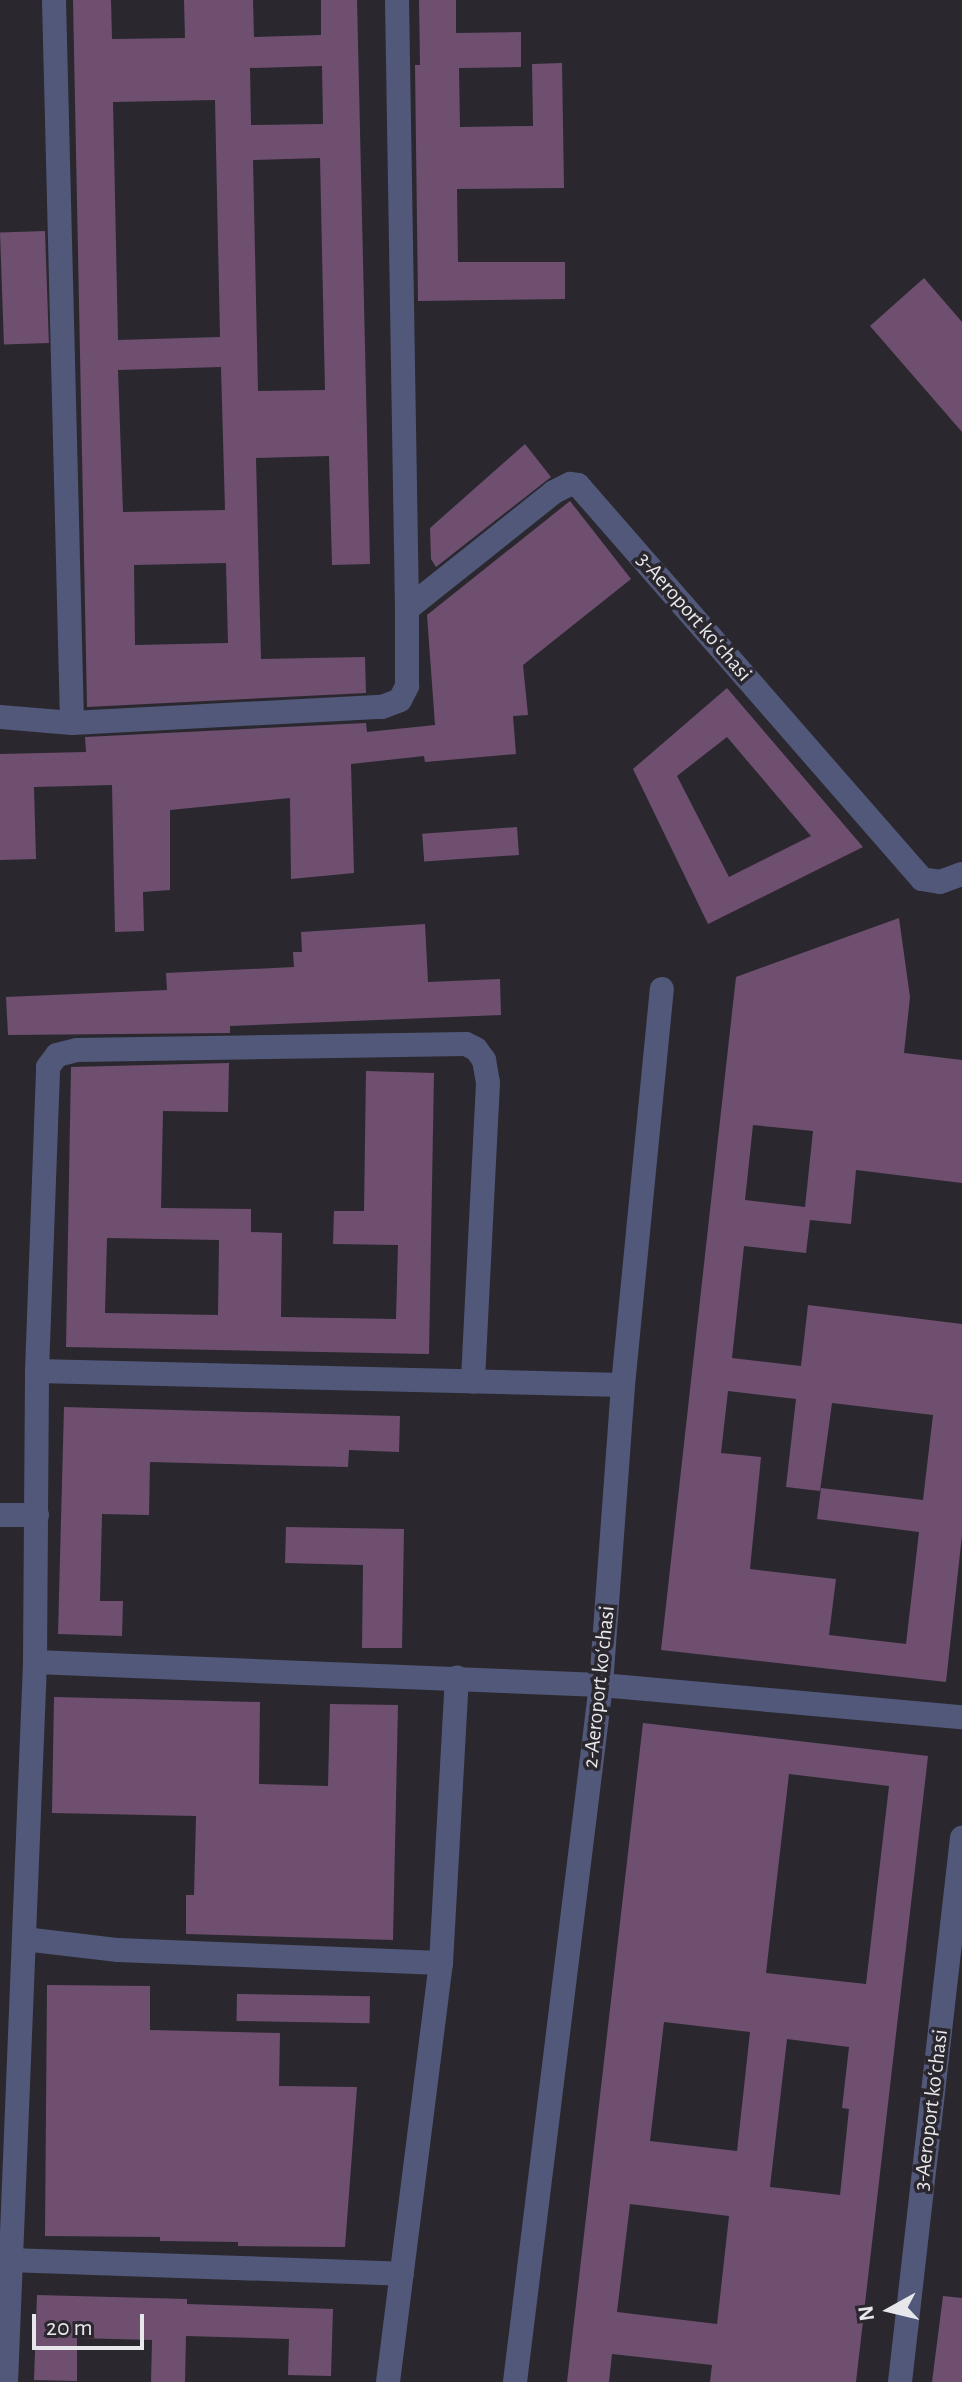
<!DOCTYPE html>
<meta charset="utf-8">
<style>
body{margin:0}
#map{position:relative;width:962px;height:2382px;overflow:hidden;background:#2a282e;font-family:"Alegreya Sans",sans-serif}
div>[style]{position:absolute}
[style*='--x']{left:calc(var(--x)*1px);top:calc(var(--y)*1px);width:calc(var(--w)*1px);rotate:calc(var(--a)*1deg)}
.building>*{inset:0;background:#6e4f70;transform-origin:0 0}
.minor>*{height:24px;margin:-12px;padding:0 12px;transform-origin:12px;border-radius:12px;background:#52587a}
span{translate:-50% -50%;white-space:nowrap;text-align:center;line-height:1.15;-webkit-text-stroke:7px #2a282e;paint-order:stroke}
.street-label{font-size:22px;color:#e7e6ea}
.north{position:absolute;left:850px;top:2270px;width:80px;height:80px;-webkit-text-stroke:6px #2a282e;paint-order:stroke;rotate:262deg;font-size:22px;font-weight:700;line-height:32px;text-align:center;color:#e7e6ea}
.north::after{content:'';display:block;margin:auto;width:28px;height:36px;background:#e7e6ea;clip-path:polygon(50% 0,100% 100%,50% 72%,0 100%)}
.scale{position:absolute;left:32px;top:2314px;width:112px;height:36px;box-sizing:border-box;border:4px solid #e7e6ea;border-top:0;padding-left:10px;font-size:24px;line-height:28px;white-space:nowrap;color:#e7e6ea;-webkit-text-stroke:6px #2a282e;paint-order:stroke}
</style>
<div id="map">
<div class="building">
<div style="clip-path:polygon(evenodd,73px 0,111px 0,112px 39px,185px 38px,184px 0,253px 0,254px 37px,321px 35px,321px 0,357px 0,370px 564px,332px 565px,329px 456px,256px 458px,261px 659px,365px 657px,366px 693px,87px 707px,73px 0,322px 66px,323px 124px,251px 125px,250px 68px,322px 66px,73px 0,215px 100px,220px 337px,118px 340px,113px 102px,215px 100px,73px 0,320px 158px,325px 390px,258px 391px,253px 160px,320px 158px,73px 0,221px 367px,225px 510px,123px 512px,118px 370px,221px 367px,73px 0,226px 563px,228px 643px,135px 645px,134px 565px,226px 563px)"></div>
<div style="clip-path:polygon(419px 0,456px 0,456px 33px,521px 32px,521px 67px,459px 68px,460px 127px,533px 126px,532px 64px,562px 63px,564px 188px,457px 189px,458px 262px,565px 262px,565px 299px,418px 301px,415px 65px,420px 65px)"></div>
<div style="left:45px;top:231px;width:112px;height:45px;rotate:88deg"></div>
<div style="clip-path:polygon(924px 278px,962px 322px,962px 432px,870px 326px)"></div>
<div style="clip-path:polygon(525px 444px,551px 477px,436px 567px,431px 559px,430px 528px)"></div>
<div style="clip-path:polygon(570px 501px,631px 579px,523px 665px,528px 715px,513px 716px,516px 754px,425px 762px,424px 756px,351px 764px,354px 873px,291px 879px,290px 798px,170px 810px,170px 890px,143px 892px,144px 931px,115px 932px,112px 785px,34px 787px,36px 859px,0 860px,0 754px,86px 752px,85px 737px,366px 723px,367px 732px,435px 725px,427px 615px)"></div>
<div style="clip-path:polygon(evenodd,727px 688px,863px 847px,708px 924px,633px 769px,727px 688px,727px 737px,811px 836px,729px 877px,677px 776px,727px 737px)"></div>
<div style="left:517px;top:827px;width:28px;height:95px;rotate:86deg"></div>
<div style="clip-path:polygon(evenodd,899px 918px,910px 997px,904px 1053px,962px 1060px,962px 1183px,856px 1170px,851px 1224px,810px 1220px,806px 1253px,744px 1246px,732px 1358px,801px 1366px,808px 1305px,962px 1324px,962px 1535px,946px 1682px,661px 1650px,736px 977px,899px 918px,753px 1125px,813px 1131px,805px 1207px,745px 1200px,753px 1125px,899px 918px,728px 1391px,796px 1399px,786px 1487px,820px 1491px,832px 1403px,933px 1415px,923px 1500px,821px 1488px,817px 1519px,919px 1532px,906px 1644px,829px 1635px,836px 1579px,750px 1569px,761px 1457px,721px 1453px,728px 1391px)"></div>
<div style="clip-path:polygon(425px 924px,428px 982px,500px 979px,501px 1015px,230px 1026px,230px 1033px,8px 1035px,6px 997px,167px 990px,166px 973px,294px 967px,293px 952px,302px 952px,301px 932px)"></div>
<div style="clip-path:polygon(evenodd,229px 1063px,228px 1112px,163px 1111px,161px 1208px,251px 1209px,251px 1232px,282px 1233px,281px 1317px,396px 1319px,398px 1245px,333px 1244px,334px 1211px,364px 1211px,366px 1071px,434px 1073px,429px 1354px,66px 1347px,71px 1067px,229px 1063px,107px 1238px,219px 1240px,218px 1315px,105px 1313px,107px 1238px)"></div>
<div style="clip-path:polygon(64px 1407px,400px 1416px,399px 1452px,349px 1450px,348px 1467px,150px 1462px,149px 1515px,102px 1514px,100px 1601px,123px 1601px,122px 1636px,58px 1634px)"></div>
<div style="clip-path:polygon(286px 1527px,404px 1529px,402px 1648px,362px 1648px,363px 1565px,285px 1563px)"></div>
<div style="clip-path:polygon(54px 1697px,260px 1702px,259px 1784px,328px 1786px,330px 1704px,398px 1705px,393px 1940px,186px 1934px,186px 1895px,194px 1895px,196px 1816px,52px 1813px)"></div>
<div style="clip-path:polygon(evenodd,643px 1723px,928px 1756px,856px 2382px,710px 2382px,712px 2365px,612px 2354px,609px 2382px,567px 2382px,643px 1723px,789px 1774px,889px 1786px,866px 1984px,766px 1973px,789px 1774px,643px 1723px,664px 2022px,750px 2032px,737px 2151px,650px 2141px,664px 2022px,643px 1723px,787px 2039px,849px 2047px,842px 2108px,849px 2109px,840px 2195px,770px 2187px,787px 2039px,643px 1723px,630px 2204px,729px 2216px,717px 2324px,617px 2312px,630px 2204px)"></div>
<div style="clip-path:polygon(47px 1985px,150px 1986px,150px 2030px,280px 2033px,279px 2086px,357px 2087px,345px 2247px,238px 2246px,238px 2242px,160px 2241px,160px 2237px,45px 2236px)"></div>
<div style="left:237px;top:1994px;width:133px;height:27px;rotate:1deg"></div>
<div style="clip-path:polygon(37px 2295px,187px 2299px,187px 2304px,333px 2309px,331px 2376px,288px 2375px,289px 2339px,186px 2336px,185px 2382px,151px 2382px,152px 2340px,77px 2338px,77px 2381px,34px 2380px)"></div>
<div style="clip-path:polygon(943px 2296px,962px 2298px,962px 2382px,932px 2382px)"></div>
</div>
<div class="minor">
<div style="--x:54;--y:0;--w:723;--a:88.57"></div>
<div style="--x:407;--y:609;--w:188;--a:-38.5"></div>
<div style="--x:554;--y:492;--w:18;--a:-27"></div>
<div style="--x:570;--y:484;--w:8;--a:7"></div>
<div style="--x:578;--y:485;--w:523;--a:48.88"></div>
<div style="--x:922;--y:879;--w:18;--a:9"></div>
<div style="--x:940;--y:882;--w:23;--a:-20"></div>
<div style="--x:0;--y:717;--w:72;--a:4.8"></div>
<div style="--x:72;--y:723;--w:310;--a:-3"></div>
<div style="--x:382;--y:707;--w:19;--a:-21"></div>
<div style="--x:400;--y:700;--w:16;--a:-63"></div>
<div style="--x:407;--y:686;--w:77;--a:-90"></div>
<div style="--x:407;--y:609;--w:609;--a:-90.94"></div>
<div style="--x:37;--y:1371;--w:586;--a:1.37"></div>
<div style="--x:0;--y:1515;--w:37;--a:0"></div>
<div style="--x:35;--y:1662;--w:566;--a:2.33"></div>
<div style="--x:601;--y:1685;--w:362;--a:5.1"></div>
<div style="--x:24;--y:1939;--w:95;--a:6.7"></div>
<div style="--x:118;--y:1950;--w:323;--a:2.3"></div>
<div style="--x:9;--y:2260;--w:393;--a:2"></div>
<div style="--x:6;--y:2382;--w:721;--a:-87.69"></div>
<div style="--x:35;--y:1662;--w:291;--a:-89.6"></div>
<div style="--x:37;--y:1371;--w:304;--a:-87.9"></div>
<div style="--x:48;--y:1067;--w:15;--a:-53"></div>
<div style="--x:57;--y:1055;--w:21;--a:-14"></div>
<div style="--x:77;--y:1050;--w:389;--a:-0.9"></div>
<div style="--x:466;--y:1044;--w:11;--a:27"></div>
<div style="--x:476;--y:1049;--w:14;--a:54"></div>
<div style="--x:484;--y:1060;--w:23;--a:80"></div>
<div style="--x:488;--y:1083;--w:299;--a:92.9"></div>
<div style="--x:388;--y:2382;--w:422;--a:-82.8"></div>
<div style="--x:441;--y:1963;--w:286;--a:-86.8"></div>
<div style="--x:515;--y:2382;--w:702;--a:-82.97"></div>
<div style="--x:601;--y:1685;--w:301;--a:-85.8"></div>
<div style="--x:623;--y:1385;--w:398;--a:-84.4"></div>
<div style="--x:900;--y:2382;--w:548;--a:-83.5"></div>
</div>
<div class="street-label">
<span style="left:694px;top:617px;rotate:49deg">3-Aeroport koʻchasi</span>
<span style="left:599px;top:1687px;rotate:-84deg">2-Aeroport koʻchasi</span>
<span style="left:931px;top:2110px;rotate:-83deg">3-Aeroport koʻchasi</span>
</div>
<div class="north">N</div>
<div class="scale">20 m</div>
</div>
